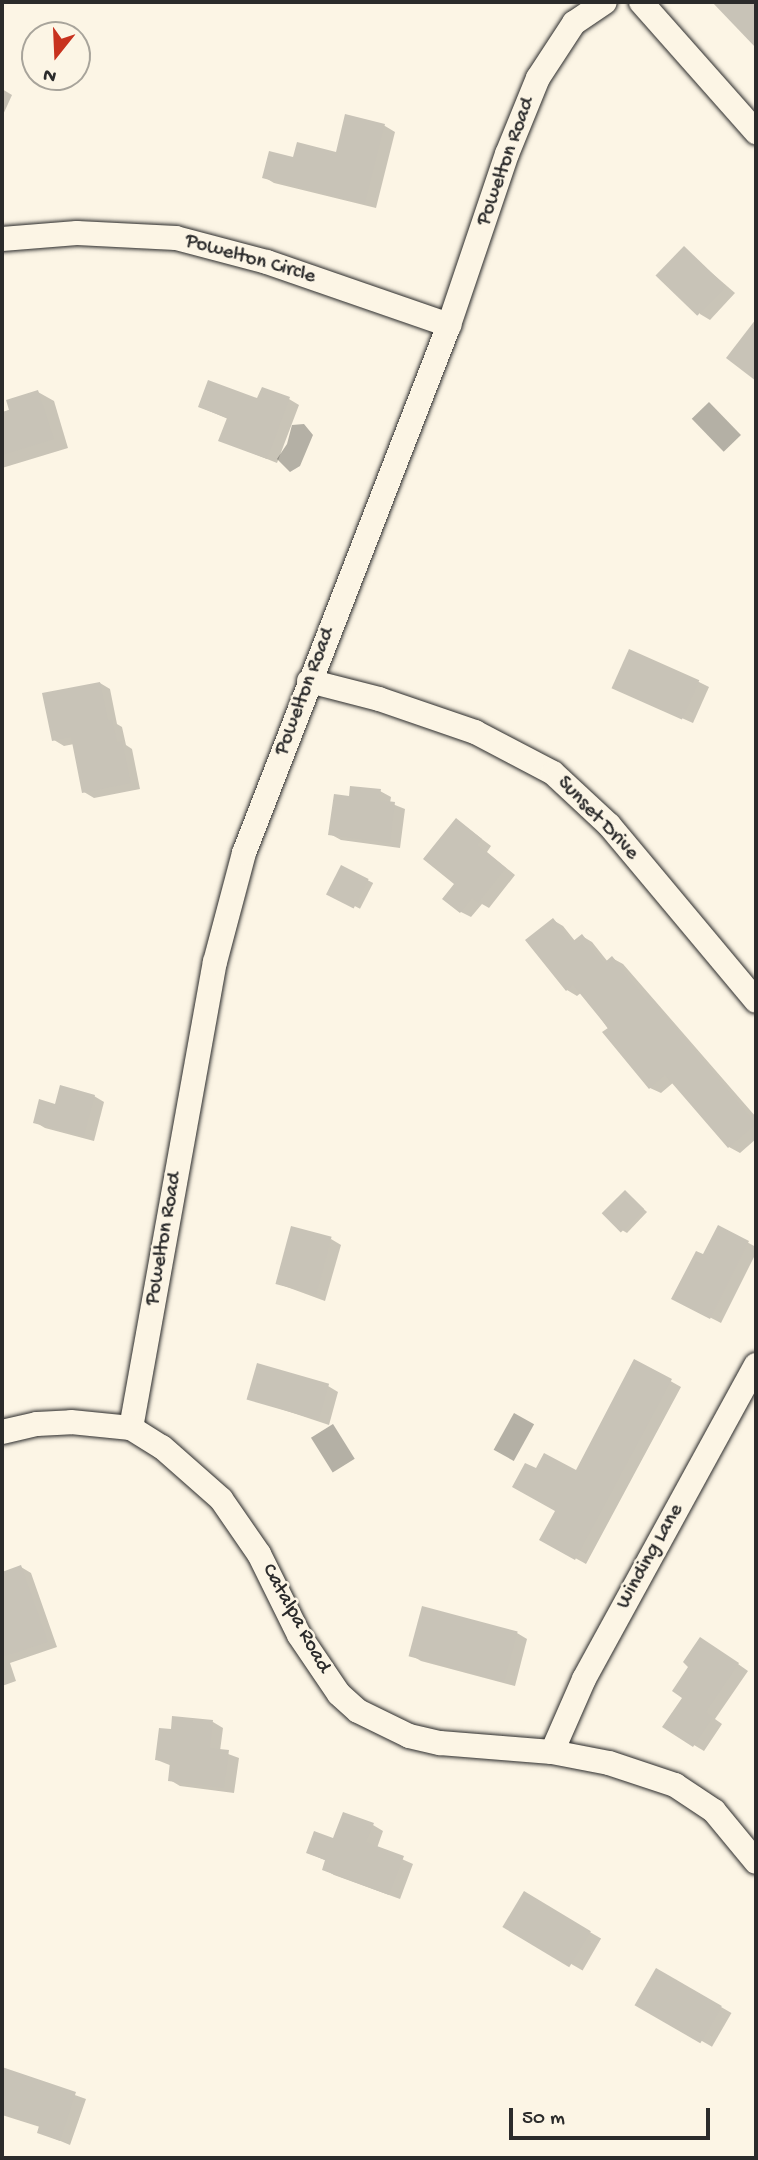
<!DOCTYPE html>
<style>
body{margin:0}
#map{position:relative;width:758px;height:2160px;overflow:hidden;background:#fcf5e5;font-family:"Gochi Hand",sans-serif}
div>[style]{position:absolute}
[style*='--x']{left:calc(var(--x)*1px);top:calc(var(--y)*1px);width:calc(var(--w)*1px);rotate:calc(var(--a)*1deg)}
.water>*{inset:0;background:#b4b0a5;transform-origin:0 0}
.shadow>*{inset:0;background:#0003;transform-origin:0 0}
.building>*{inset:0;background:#c8c3b7;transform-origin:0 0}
.roads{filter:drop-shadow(0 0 2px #2b2b2b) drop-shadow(0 0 2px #2b2b2b)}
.minor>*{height:24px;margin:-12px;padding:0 12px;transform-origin:12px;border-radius:12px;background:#fcf5e5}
span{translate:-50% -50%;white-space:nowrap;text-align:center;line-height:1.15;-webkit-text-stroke:5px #fcf5e5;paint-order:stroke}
.street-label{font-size:21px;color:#2b2b2b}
.frame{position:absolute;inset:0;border:4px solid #2b2b2b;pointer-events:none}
.north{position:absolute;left:21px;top:21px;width:70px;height:70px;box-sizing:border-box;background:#fcf5e5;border:2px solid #a8a49b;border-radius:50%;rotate:198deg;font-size:19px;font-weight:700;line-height:28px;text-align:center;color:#2b2b2b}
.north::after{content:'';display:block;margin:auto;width:24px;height:32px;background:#c8321e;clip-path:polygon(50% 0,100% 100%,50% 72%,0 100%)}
.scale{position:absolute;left:509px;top:2108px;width:201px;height:32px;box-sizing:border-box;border:4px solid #2b2b2b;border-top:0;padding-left:9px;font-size:21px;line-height:24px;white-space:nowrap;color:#2b2b2b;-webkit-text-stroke:5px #fcf5e5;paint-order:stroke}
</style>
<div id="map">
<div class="water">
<div style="left:709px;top:402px;width:46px;height:24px;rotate:46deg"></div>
<div style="clip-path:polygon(304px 424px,313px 435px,300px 466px,290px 472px,277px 459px,287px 444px,292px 425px)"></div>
<div style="left:514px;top:1413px;width:23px;height:42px;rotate:29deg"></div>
<div style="left:333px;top:1424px;width:41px;height:26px;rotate:58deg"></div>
</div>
<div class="shadow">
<div style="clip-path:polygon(2px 89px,12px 95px,2px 117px)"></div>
<div style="clip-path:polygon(347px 116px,385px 126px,395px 132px,376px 208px,274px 183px,264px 177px,294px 159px,337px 154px)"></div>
<div style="clip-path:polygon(684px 249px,735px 293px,710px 320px,700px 314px)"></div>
<div style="clip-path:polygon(38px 392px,54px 401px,68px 448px,2px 468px,2px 414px)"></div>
<div style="clip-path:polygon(289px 399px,299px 405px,277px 463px,220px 440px,228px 419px,200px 407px)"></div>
<div style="clip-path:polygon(699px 682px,709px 687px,693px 723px,614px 688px)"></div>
<div style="clip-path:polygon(100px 683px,110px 689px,117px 724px,122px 727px,126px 745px,132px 749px,140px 789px,94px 798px,84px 792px,74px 744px,64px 746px,54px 740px)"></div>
<div style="clip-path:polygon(380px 791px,391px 797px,390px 803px,405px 809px,400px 848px,341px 840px,330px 834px,350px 798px)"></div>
<div style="clip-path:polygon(457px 820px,491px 846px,487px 852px,515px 875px,489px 908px,482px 904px,471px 917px,461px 912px,457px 884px)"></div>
<div style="left:342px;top:867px;width:35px;height:29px;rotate:27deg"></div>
<div style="clip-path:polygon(553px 920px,563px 926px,575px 941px,582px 936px,592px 942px,608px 962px,612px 958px,623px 964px,756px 1117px,756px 1139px,740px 1153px,729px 1147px,674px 1082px,661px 1093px,650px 1088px,582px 992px,577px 996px,567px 990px)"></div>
<div style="clip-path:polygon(94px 1096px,104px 1102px,94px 1141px,45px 1128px,35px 1122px,56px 1106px)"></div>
<div style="clip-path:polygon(625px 1192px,647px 1212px,627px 1233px,622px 1230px)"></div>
<div style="clip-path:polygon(719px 1227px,756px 1247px,756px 1253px,721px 1323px,684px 1304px)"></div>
<div style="clip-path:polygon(331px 1239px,341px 1245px,325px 1301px,276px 1283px)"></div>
<div style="clip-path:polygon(635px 1361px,681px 1387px,586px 1564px,541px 1539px,557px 1510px,536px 1471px,577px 1473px)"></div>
<div style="clip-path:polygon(328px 1386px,338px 1392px,329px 1425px,248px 1398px)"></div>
<div style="clip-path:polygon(21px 1567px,31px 1573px,57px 1647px,10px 1663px,16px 1681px,2px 1686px,2px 1574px)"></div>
<div style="clip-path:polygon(517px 1633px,527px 1639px,515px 1686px,421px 1661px,411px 1655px)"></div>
<div style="clip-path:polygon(711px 1645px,748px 1671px,715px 1719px,722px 1724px,704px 1751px,694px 1745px,685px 1697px)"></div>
<div style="clip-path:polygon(213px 1722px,223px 1728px,220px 1751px,239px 1758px,234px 1793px,180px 1786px,170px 1780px,172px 1766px,157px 1760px,172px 1731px)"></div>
<div style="clip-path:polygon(373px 1825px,383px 1831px,377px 1848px,413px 1864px,400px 1899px,334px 1875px,324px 1869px,327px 1861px,308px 1853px)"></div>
<div style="left:524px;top:1894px;width:89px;height:37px;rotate:30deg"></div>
<div style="left:657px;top:1970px;width:86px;height:39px;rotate:30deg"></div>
<div style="clip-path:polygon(2px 2069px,86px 2099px,70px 2145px,39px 2132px,40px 2127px,2px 2115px)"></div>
</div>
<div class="building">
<div style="clip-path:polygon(712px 2px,756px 2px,756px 48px)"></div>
<div style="clip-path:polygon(345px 114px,385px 124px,365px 204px,262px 178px,269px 151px,293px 157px,297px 142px,336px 152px)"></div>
<div style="left:684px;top:246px;width:58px;height:41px;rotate:44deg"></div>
<div style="clip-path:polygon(756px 319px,756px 381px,726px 358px)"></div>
<div style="clip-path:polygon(208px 380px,257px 398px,262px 387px,290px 397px,267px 459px,218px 441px,227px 418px,198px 407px)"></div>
<div style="clip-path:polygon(38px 390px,54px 439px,2px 455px,2px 412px,9px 410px,6px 400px)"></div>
<div style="left:629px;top:649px;width:77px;height:43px;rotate:24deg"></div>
<div style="clip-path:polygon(100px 682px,108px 720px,112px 719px,117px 742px,122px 741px,131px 783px,82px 793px,71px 737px,52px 741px,42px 693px)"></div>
<div style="clip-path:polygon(350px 786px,381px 789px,379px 800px,395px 802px,390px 843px,328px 835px,334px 794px,349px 796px)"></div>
<div style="clip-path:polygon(456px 818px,482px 839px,477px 845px,506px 868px,478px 903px,472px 898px,460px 913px,442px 899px,454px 884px,423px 859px)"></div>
<div style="left:341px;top:865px;width:31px;height:33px;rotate:27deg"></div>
<div style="clip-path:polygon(553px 918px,572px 942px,582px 934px,604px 963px,612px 956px,645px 997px,648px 994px,756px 1124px,728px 1148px,665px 1075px,649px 1089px,602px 1032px,608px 1028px,573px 985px,566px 991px,525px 940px)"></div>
<div style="clip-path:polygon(60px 1085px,95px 1095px,84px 1136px,33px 1123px,39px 1099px,55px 1104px)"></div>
<div style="left:625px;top:1190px;width:27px;height:33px;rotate:45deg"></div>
<div style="clip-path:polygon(718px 1225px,749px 1241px,710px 1319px,671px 1299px,696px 1251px,703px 1254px)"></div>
<div style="left:291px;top:1226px;width:42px;height:60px;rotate:15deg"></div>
<div style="clip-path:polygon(634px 1359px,672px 1379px,575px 1560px,539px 1540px,555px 1511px,512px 1487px,525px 1463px,536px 1468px,544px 1453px,576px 1470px)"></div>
<div style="left:257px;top:1363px;width:75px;height:38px;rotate:16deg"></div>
<div style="clip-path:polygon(21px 1565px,48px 1642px,2px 1657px,2px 1572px)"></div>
<div style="left:422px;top:1606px;width:99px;height:52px;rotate:15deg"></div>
<div style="clip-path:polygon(700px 1637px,739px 1663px,706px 1712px,713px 1717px,693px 1747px,662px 1727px,682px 1698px,672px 1691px,688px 1667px,683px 1662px)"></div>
<div style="clip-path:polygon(172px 1716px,213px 1720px,210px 1748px,229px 1750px,224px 1788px,168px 1781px,170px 1762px,155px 1760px,159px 1728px,171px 1729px)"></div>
<div style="clip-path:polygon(343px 1812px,374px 1823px,366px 1842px,404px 1856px,389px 1895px,322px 1870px,325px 1860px,306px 1853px,314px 1831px,333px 1838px)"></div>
<div style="left:524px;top:1891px;width:78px;height:42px;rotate:31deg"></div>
<div style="left:656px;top:1968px;width:76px;height:43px;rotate:30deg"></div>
<div style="clip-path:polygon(2px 2067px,76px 2092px,60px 2141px,37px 2133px,39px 2126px,2px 2114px)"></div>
</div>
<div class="roads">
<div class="minor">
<div style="--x:641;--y:2;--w:174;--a:48.5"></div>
<div style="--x:2;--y:239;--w:75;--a:-4.6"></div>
<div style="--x:77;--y:233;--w:99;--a:2.9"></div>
<div style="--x:176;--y:238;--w:94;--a:14.8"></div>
<div style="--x:267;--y:262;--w:193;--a:19.1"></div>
<div style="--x:309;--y:681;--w:72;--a:14.4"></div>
<div style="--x:379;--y:699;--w:102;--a:19"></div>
<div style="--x:475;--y:732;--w:88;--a:27.7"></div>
<div style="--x:553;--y:773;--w:76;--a:42.9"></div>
<div style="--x:609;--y:825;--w:229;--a:50.1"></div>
<div style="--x:131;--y:1428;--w:474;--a:-79.8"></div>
<div style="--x:215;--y:962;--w:113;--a:-75.1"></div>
<div style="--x:244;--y:853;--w:566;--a:-68.78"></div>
<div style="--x:449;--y:325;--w:181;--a:-71.3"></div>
<div style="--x:507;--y:154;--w:82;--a:-67.8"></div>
<div style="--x:538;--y:78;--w:66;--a:-56.8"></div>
<div style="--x:574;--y:23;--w:37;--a:-34"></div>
<div style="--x:2;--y:1432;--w:36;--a:-13"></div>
<div style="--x:37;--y:1424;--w:34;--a:-3"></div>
<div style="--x:71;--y:1422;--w:60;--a:5.7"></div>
<div style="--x:131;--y:1428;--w:36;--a:32"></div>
<div style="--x:162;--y:1447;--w:79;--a:41.4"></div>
<div style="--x:221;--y:1499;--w:67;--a:55.4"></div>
<div style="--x:259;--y:1554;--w:90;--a:63.7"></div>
<div style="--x:299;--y:1635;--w:71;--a:55.9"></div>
<div style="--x:339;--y:1694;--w:25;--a:42"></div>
<div style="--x:358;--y:1711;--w:57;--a:26.1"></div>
<div style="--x:409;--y:1736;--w:32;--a:13"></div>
<div style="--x:440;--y:1743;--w:112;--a:4.6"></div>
<div style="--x:552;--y:1752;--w:58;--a:10.9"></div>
<div style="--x:609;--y:1763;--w:70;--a:18.4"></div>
<div style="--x:675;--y:1785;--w:47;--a:33.7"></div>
<div style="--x:714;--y:1811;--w:66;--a:50.5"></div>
<div style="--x:552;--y:1752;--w:80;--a:-66.3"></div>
<div style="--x:584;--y:1679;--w:358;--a:-61.3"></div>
</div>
</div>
<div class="street-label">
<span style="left:507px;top:162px;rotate:-70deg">Powelton Road</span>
<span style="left:250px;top:260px;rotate:16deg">Powelton Circle</span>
<span style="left:306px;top:692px;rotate:-69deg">Powelton Road</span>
<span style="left:597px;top:819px;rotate:46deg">Sunset Drive</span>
<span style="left:165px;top:1239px;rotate:-80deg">Powelton Road</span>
<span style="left:651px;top:1557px;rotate:-61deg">Winding Lane</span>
<span style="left:295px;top:1619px;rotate:61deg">Catalpa Road</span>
</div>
<div class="frame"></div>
<div class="north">N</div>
<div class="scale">50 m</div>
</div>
